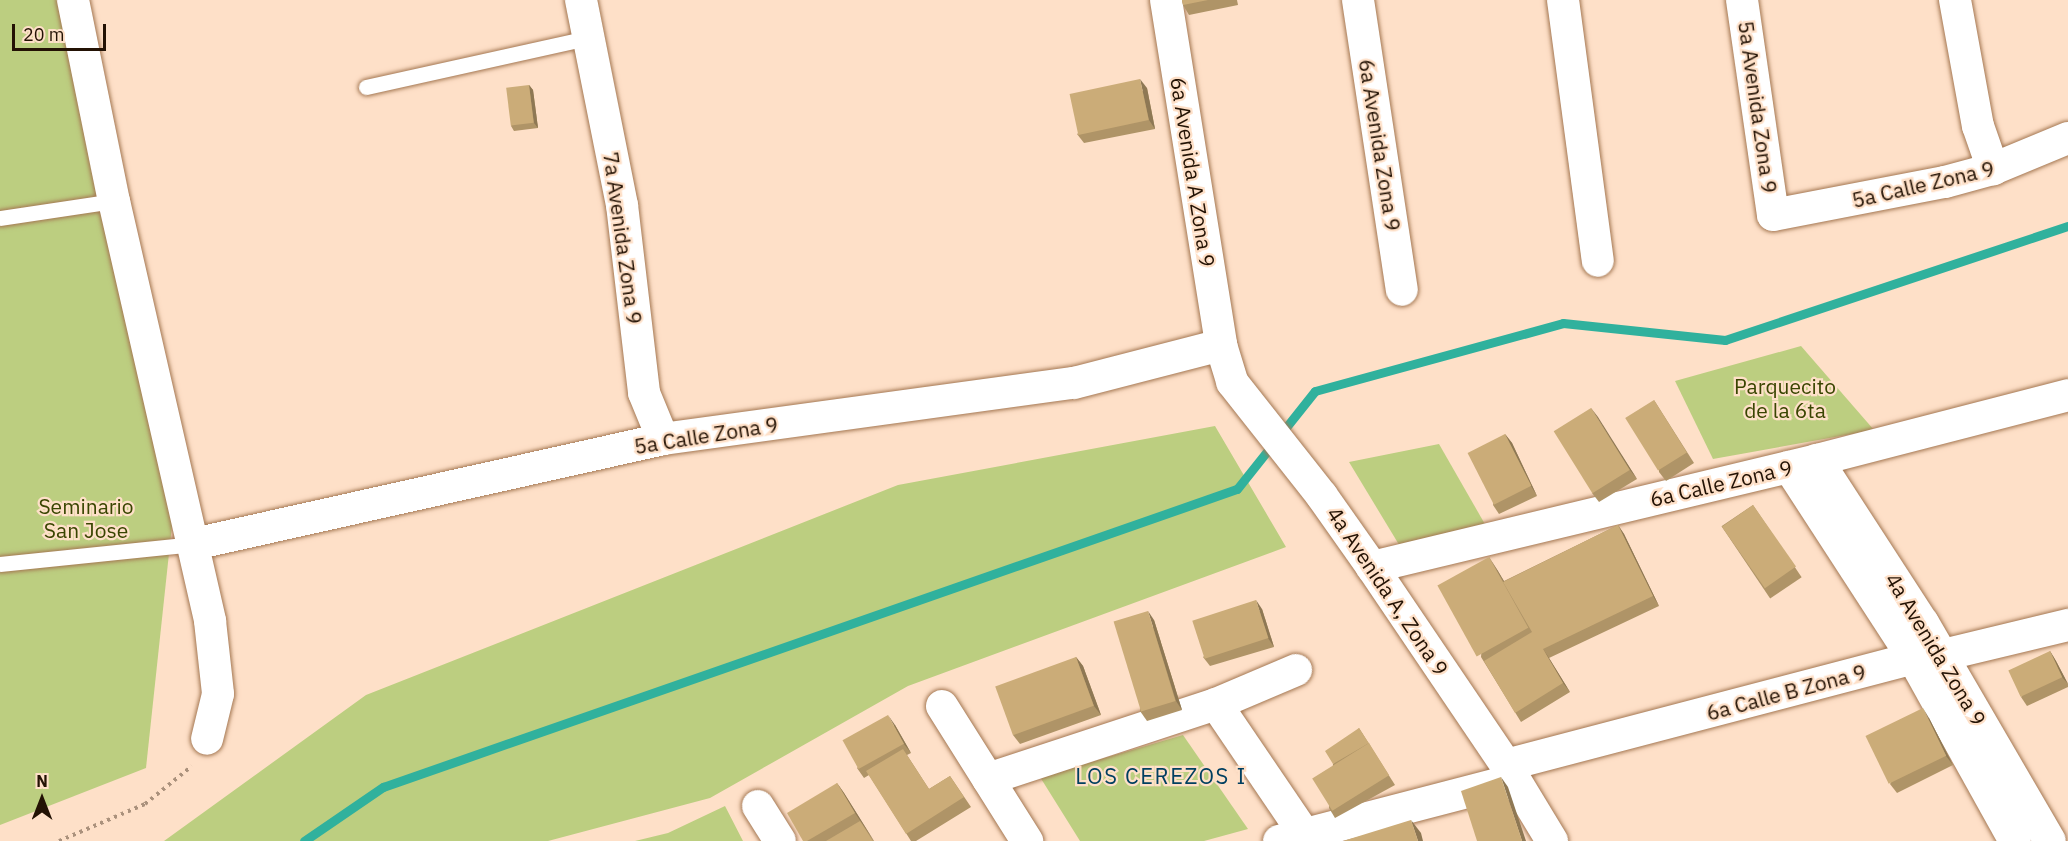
<!DOCTYPE html>
<style>
body{margin:0}
#map{position:relative;width:2068px;height:841px;overflow:hidden;background:#fee0c8;font-family:"IBM Plex Sans",sans-serif}
div>[style]{position:absolute}
[style*='--x']{left:calc(var(--x)*1px);top:calc(var(--y)*1px);width:calc(var(--w)*1px);rotate:calc(var(--a)*1deg)}
.green>*{inset:0;background:#bcce80}
.stream>*{height:9px;margin:-4.5px;padding:0 4.5px;transform-origin:4.5px;border-radius:4.5px;background:#30b19d}
.path>*{height:4px;margin-top:-2px;transform-origin:0;background:repeating-linear-gradient(90deg,#aa917c 0 3px,transparent 0 7.5px)}
.roads{filter:drop-shadow(0 0 2px #a47752) drop-shadow(0 0 2px #a47752)}
.service>*{height:15px;margin:-7.5px;padding:0 7.5px;transform-origin:7.5px;border-radius:7.5px;background:#fff}
.minor>*{height:32px;margin:-16px;padding:0 16px;transform-origin:16px;border-radius:16px;background:#fff}
.wall>*{inset:0;background:#af9467;transform-origin:0 0}
.shaded-wall>*{inset:0;background:#8e7854}
.building>*{inset:0;background:#cbac78;transform-origin:0 0}
span{translate:-50% -50%;white-space:nowrap;text-align:center;line-height:1.15;-webkit-text-stroke:4.5px #fee0c8;paint-order:stroke}
.street-label{font-size:21px;color:#231204}
.park-label{font-size:21px;color:#394501}
.neighbourhood-label{font-size:22px;color:#003f60;letter-spacing:1.5px}
.north{position:absolute;left:12px;top:769px;width:60px;height:60px;-webkit-text-stroke:4px #fee0c8;paint-order:stroke;rotate:0deg;font-size:16px;font-weight:700;line-height:24px;text-align:center;color:#231204}
.north::after{content:'';display:block;margin:auto;width:21px;height:27px;background:#231204;clip-path:polygon(50% 0,100% 100%,50% 72%,0 100%)}
.scale{position:absolute;left:12px;top:24px;width:94px;height:27px;box-sizing:border-box;border:3px solid #231204;border-top:0;padding-left:8px;font-size:18px;line-height:21px;white-space:nowrap;color:#231204;-webkit-text-stroke:4px #fee0c8;paint-order:stroke}
</style>
<div id="map">
<div class="green">
<div style="clip-path:polygon(0 0,61px 0,173px 516px,146px 768px,0 825px)"></div>
<div style="clip-path:polygon(1801px 346px,1874px 430px,1713px 459px,1675px 381px)"></div>
<div style="clip-path:polygon(1215px 426px,1286px 547px,908px 686px,710px 798px,548px 841px,164px 841px,366px 695px,898px 485px)"></div>
<div style="clip-path:polygon(1439px 444px,1486px 526px,1401px 548px,1349px 462px)"></div>
<div style="clip-path:polygon(1183px 735px,1248px 829px,1204px 841px,1080px 841px,1040px 777px)"></div>
<div style="clip-path:polygon(725px 806px,743px 841px,635px 841px,668px 833px)"></div>
</div>
<div class="stream">
<div style="--x:304;--y:841;--w:96;--a:-34.4"></div>
<div style="--x:383;--y:787;--w:904;--a:-19.24"></div>
<div style="--x:1237;--y:489;--w:125;--a:-51.5"></div>
<div style="--x:1315;--y:391;--w:257;--a:-15.3"></div>
<div style="--x:1563;--y:323;--w:163;--a:6"></div>
<div style="--x:1725;--y:340;--w:361;--a:-18.4"></div>
</div>
<div class="path">
<div style="--x:59;--y:841;--w:94;--a:-23.3"></div>
<div style="--x:145;--y:804;--w:60;--a:-39"></div>
</div>
<div class="roads">
<div class="service">
<div style="--x:366;--y:87;--w:226;--a:-12.5"></div>
<div style="--x:0;--y:218;--w:115;--a:-8.5"></div>
<div style="--x:0;--y:564;--w:195;--a:-5.9"></div>
</div>
<div class="minor">
<div style="--x:73;--y:0;--w:205;--a:78.5"></div>
<div style="--x:114;--y:201;--w:431;--a:77.1"></div>
<div style="--x:210;--y:621;--w:73;--a:83.7"></div>
<div style="--x:218;--y:694;--w:46;--a:103.7"></div>
<div style="--x:581;--y:0;--w:209;--a:78.7"></div>
<div style="--x:622;--y:205;--w:189;--a:83.3"></div>
<div style="--x:644;--y:393;--w:50;--a:67.6"></div>
<div style="--x:1166;--y:0;--w:349;--a:80.9"></div>
<div style="--x:1221;--y:345;--w:39;--a:73"></div>
<div style="--x:1232;--y:382;--w:145;--a:51.7"></div>
<div style="--x:1322;--y:496;--w:87;--a:54.8"></div>
<div style="--x:1372;--y:567;--w:239;--a:55.9"></div>
<div style="--x:1506;--y:765;--w:89;--a:58.8"></div>
<div style="--x:1358;--y:0;--w:293;--a:81.4"></div>
<div style="--x:1563;--y:0;--w:263;--a:82.4"></div>
<div style="--x:1742;--y:0;--w:217;--a:81.8"></div>
<div style="--x:1773;--y:215;--w:175;--a:-10.9"></div>
<div style="--x:1945;--y:182;--w:50;--a:-15.2"></div>
<div style="--x:1993;--y:169;--w:81;--a:-22.5"></div>
<div style="--x:1955;--y:0;--w:128;--a:79.7"></div>
<div style="--x:1978;--y:126;--w:46;--a:70.8"></div>
<div style="--x:1817;--y:460;--w:194;--a:57"></div>
<div style="--x:1923;--y:623;--w:252;--a:59.8"></div>
<div style="--x:1789;--y:467;--w:228;--a:57"></div>
<div style="--x:1913;--y:658;--w:210;--a:60.9"></div>
<div style="--x:194;--y:544;--w:481;--a:-12.6"></div>
<div style="--x:663;--y:439;--w:415;--a:-7.8"></div>
<div style="--x:1074;--y:383;--w:152;--a:-14.5"></div>
<div style="--x:1372;--y:567;--w:458;--a:-13.5"></div>
<div style="--x:1817;--y:460;--w:259;--a:-14.5"></div>
<div style="--x:1216;--y:704;--w:158;--a:55.8"></div>
<div style="--x:942;--y:706;--w:160;--a:57.8"></div>
<div style="--x:1506;--y:765;--w:421;--a:-14.7"></div>
<div style="--x:1913;--y:658;--w:30;--a:-6"></div>
<div style="--x:1943;--y:655;--w:129;--a:-13.5"></div>
<div style="--x:988;--y:779;--w:240;--a:-18.2"></div>
<div style="--x:1216;--y:704;--w:87;--a:-23"></div>
<div style="--x:758;--y:806;--w:41;--a:57.8"></div>
<div style="--x:1279;--y:841;--w:230;--a:-14.6"></div>
</div>
</div>
<div class="wall">
<div style="clip-path:polygon(1182px 0,1237px 0,1238px 5px,1189px 15px,1183px 5px)"></div>
<div style="clip-path:polygon(529px 85px,533px 90px,538px 128px,514px 131px,511px 126px)"></div>
<div style="clip-path:polygon(1147px 88px,1155px 129px,1084px 143px,1077px 134px)"></div>
<div style="clip-path:polygon(1654px 400px,1694px 463px,1666px 481px,1659px 472px)"></div>
<div style="clip-path:polygon(1591px 408px,1637px 479px,1599px 502px,1592px 493px)"></div>
<div style="clip-path:polygon(1505px 434px,1512px 443px,1537px 496px,1499px 514px,1493px 505px)"></div>
<div style="left:1753px;top:505px;width:87px;height:38px;rotate:56deg"></div>
<div style="clip-path:polygon(1618px 525px,1624px 534px,1659px 606px,1549px 658px,1570px 692px,1521px 722px,1481px 657px,1489px 557px,1504px 581px)"></div>
<div style="clip-path:polygon(1262px 609px,1274px 647px,1210px 666px,1203px 657px)"></div>
<div style="clip-path:polygon(1154px 620px,1182px 710px,1147px 721px,1140px 711px)"></div>
<div style="clip-path:polygon(2050px 651px,2056px 661px,2068px 684px,2068px 687px,2027px 706px,2021px 697px)"></div>
<div style="clip-path:polygon(1076px 657px,1083px 666px,1101px 715px,1020px 744px,1013px 735px)"></div>
<div style="clip-path:polygon(1929px 718px,1953px 765px,1897px 793px,1890px 784px)"></div>
<div style="clip-path:polygon(895px 725px,911px 753px,907px 755px,929px 789px,950px 776px,971px 807px,916px 841px,911px 841px,869px 775px,864px 778px,857px 768px)"></div>
<div style="clip-path:polygon(1359px 728px,1395px 785px,1335px 818px,1329px 808px,1333px 764px)"></div>
<div style="clip-path:polygon(837px 783px,844px 793px,874px 841px,803px 841px)"></div>
</div>
<div class="shaded-wall">
<div style="clip-path:polygon(1140px 79px,1147px 88px,1155px 129px,1149px 120px)"></div>
<div style="clip-path:polygon(529px 85px,533px 90px,538px 128px,534px 123px)"></div>
<div style="clip-path:polygon(1591px 408px,1598px 417px,1637px 479px,1630px 470px)"></div>
<div style="clip-path:polygon(1505px 434px,1512px 443px,1537px 496px,1531px 486px)"></div>
<div style="clip-path:polygon(1618px 525px,1624px 534px,1659px 606px,1653px 596px)"></div>
<div style="clip-path:polygon(1489px 557px,1498px 571px,1539px 642px)"></div>
<div style="clip-path:polygon(1256px 600px,1262px 609px,1274px 647px,1268px 638px)"></div>
<div style="clip-path:polygon(1148px 611px,1154px 620px,1182px 710px,1176px 701px)"></div>
<div style="clip-path:polygon(1543px 649px,1549px 658px,1570px 692px,1563px 683px)"></div>
<div style="clip-path:polygon(2050px 651px,2056px 661px,2068px 684px,2062px 677px)"></div>
<div style="clip-path:polygon(1076px 657px,1083px 666px,1101px 715px,1094px 706px)"></div>
<div style="clip-path:polygon(1923px 708px,1929px 718px,1953px 765px,1946px 756px)"></div>
<div style="clip-path:polygon(888px 715px,895px 725px,911px 753px,904px 744px)"></div>
<div style="clip-path:polygon(1501px 777px,1508px 787px,1526px 841px,1522px 841px)"></div>
<div style="clip-path:polygon(837px 783px,844px 793px,874px 841px,855px 813px)"></div>
<div style="clip-path:polygon(1411px 820px,1421px 833px,1423px 841px,1418px 841px)"></div>
</div>
<div class="building">
<div style="clip-path:polygon(1182px 0,1208px 0,1183px 5px)"></div>
<div style="left:1140px;top:79px;width:42px;height:72px;rotate:78deg"></div>
<div style="left:529px;top:85px;width:38px;height:23px;rotate:83deg"></div>
<div style="left:1654px;top:400px;width:62px;height:34px;rotate:58deg"></div>
<div style="left:1591px;top:408px;width:73px;height:44px;rotate:58deg"></div>
<div style="left:1505px;top:434px;width:58px;height:42px;rotate:63deg"></div>
<div style="left:1753px;top:505px;width:75px;height:38px;rotate:55deg"></div>
<div style="clip-path:polygon(1618px 525px,1653px 596px,1543px 649px,1563px 683px,1515px 713px,1484px 661px,1532px 632px,1503px 582px)"></div>
<div style="left:1489px;top:557px;width:81px;height:59px;rotate:61deg"></div>
<div style="left:1256px;top:600px;width:40px;height:67px;rotate:72deg"></div>
<div style="left:1148px;top:611px;width:94px;height:36px;rotate:73deg"></div>
<div style="left:2050px;top:651px;width:29px;height:46px;rotate:65deg"></div>
<div style="left:1076px;top:657px;width:52px;height:86px;rotate:70deg"></div>
<div style="left:1923px;top:708px;width:53px;height:64px;rotate:64deg"></div>
<div style="left:888px;top:715px;width:33px;height:52px;rotate:61deg"></div>
<div style="clip-path:polygon(1359px 728px,1372px 748px,1369px 743px,1333px 764px,1325px 751px)"></div>
<div style="left:1369px;top:743px;width:38px;height:67px;rotate:58deg"></div>
<div style="clip-path:polygon(903px 749px,929px 789px,950px 776px,964px 797px,906px 834px,866px 771px)"></div>
<div style="clip-path:polygon(1501px 777px,1522px 841px,1477px 841px,1461px 791px)"></div>
<div style="clip-path:polygon(837px 783px,855px 813px,807px 841px,803px 841px,787px 813px)"></div>
<div style="clip-path:polygon(1411px 820px,1418px 841px,1343px 841px)"></div>
<div style="clip-path:polygon(860px 821px,873px 841px,826px 841px)"></div>
</div>
<div class="street-label">
<span style="left:1758px;top:107px;rotate:82deg">5a Avenida Zona 9</span>
<span style="left:1380px;top:145px;rotate:81deg">6a Avenida Zona 9</span>
<span style="left:1193px;top:172px;rotate:81deg">6a Avenida A Zona 9</span>
<span style="left:1923px;top:184px;rotate:-13deg">5a Calle Zona 9</span>
<span style="left:623px;top:238px;rotate:82deg">7a Avenida Zona 9</span>
<span style="left:706px;top:435px;rotate:-9deg">5a Calle Zona 9</span>
<span style="left:1721px;top:483px;rotate:-13deg">6a Calle Zona 9</span>
<span style="left:1388px;top:591px;rotate:56deg">4a Avenida A, Zona 9</span>
<span style="left:1936px;top:649px;rotate:59deg">4a Avenida Zona 9</span>
<span style="left:1786px;top:692px;rotate:-15deg">6a Calle B Zona 9</span>
</div>
<div class="park-label">
<span style="left:1785px;top:398px">Parquecito<br>de la 6ta</span>
<span style="left:86px;top:518px">Seminario<br>San Jose</span>
</div>
<div class="neighbourhood-label">
<span style="left:1161px;top:776px">LOS CEREZOS I</span>
</div>
<div class="north">N</div>
<div class="scale">20 m</div>
</div>
